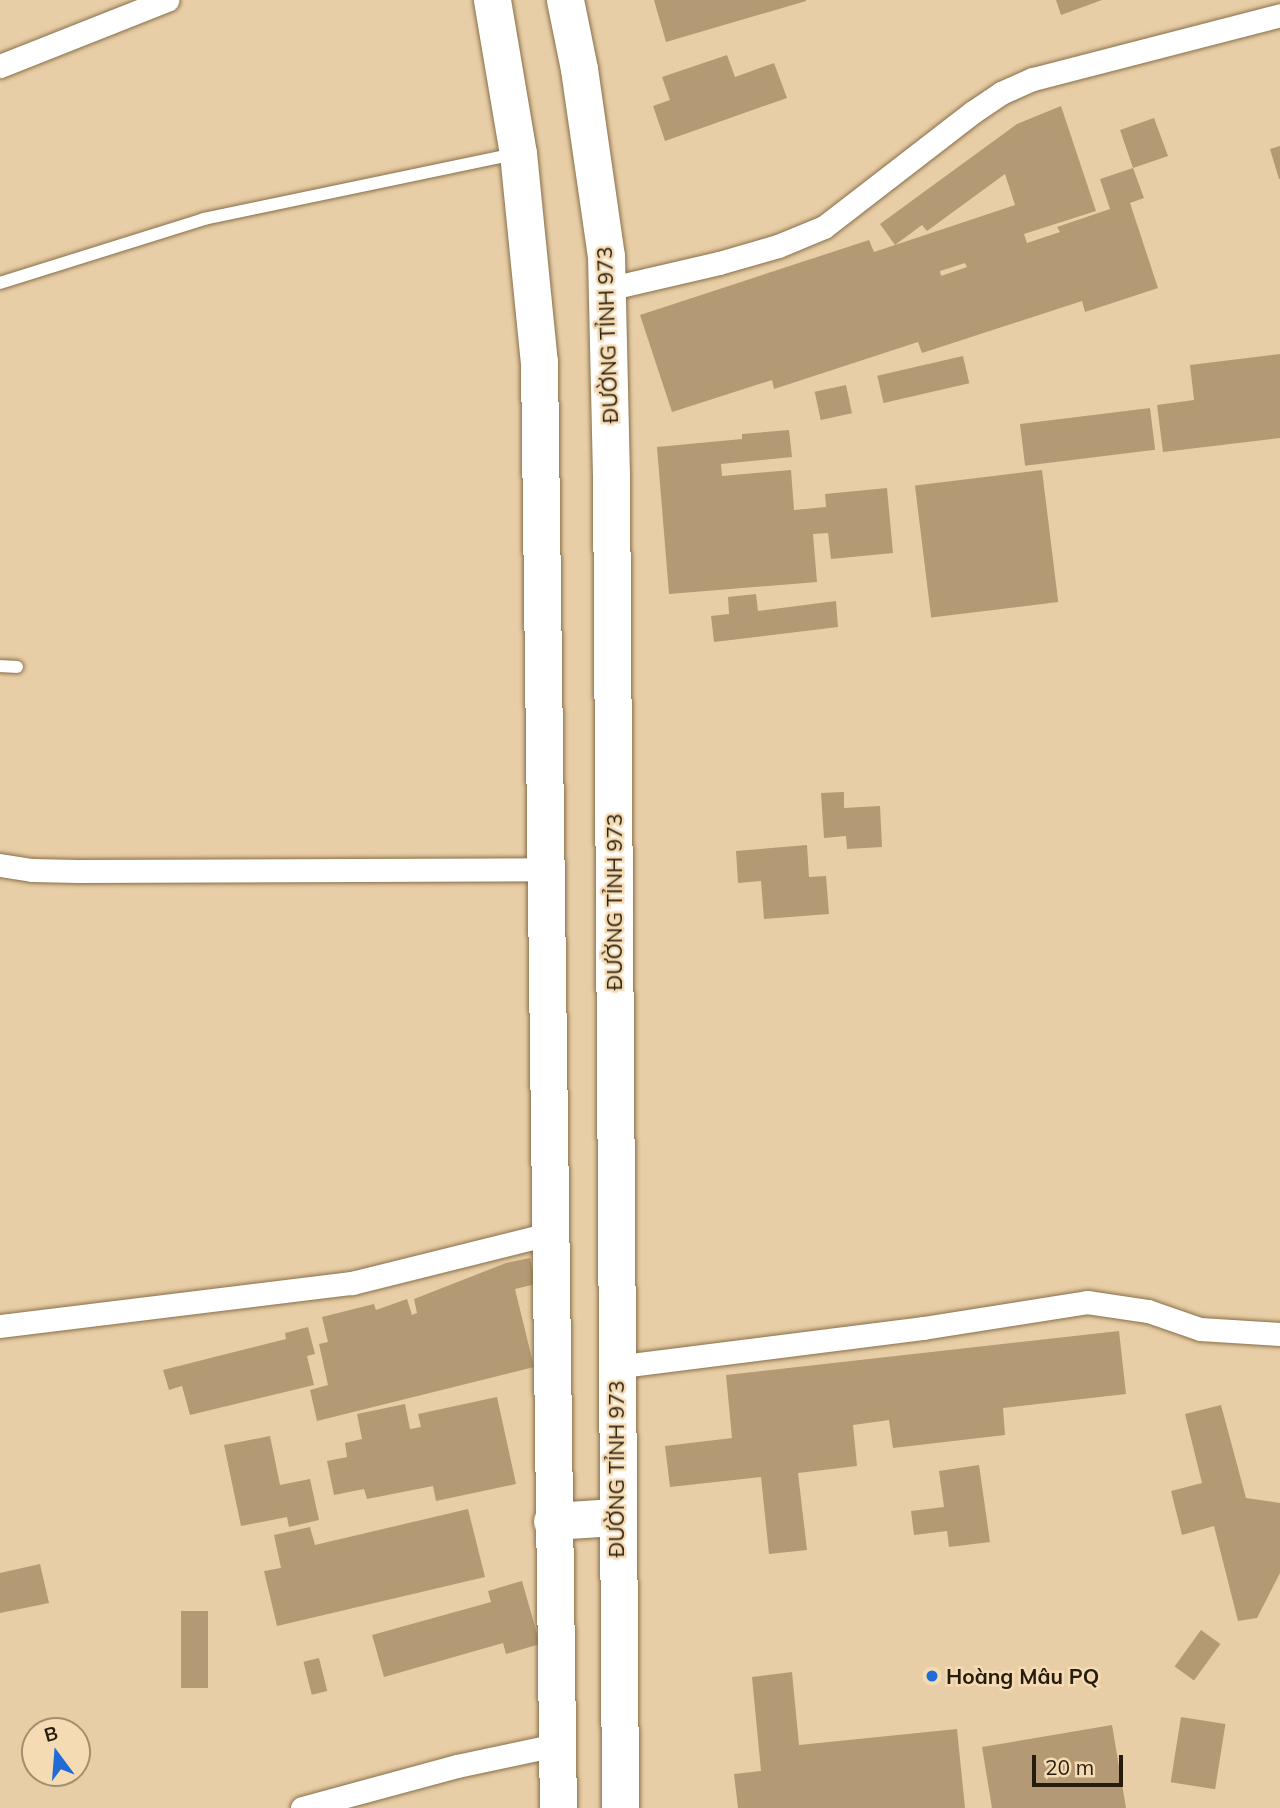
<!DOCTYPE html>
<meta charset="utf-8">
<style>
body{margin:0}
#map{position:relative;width:1280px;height:1808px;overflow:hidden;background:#e8cea6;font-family:Mulish,sans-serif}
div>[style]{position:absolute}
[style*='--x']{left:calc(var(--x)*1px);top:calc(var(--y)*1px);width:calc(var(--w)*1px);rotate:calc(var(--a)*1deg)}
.building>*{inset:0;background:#b39a74;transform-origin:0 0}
.roads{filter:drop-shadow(0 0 2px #876f4a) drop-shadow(0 0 2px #876f4a)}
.lane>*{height:12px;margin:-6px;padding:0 6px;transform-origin:6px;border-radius:6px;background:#fff}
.street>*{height:23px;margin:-11.5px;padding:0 11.5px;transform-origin:11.5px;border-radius:11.5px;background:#fff}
.primary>*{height:37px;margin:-18.5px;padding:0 18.5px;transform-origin:18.5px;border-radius:18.5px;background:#fff}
.dots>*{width:19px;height:19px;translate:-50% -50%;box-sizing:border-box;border:4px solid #f5dbb3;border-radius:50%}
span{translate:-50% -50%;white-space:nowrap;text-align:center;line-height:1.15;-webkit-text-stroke:5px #f5dbb3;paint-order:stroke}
.street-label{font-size:21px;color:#261c0d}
.poi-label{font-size:21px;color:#261c0d;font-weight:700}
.left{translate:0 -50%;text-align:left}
.north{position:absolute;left:21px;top:1717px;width:70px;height:70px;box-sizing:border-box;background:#f5dbb3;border:2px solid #a28f71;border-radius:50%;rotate:344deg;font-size:19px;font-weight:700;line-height:28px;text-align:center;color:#261c0d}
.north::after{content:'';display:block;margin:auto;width:24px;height:32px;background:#216bd7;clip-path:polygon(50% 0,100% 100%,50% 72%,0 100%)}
.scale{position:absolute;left:1032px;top:1755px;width:91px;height:32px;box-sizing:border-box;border:4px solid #261c0d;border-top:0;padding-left:9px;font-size:21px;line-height:24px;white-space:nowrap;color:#261c0d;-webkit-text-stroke:5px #f5dbb3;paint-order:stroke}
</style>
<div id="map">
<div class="building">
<div style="clip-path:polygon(654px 0,806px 0,806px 1px,666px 42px)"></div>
<div style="clip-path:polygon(1056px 0,1102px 0,1061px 15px)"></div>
<div style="clip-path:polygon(727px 55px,735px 77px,774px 63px,787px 98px,665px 141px,653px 106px,670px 100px,662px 77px)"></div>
<div style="clip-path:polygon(evenodd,1061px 106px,1096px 211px,1024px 234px,1027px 243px,1060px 232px,1057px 227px,1110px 209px,1100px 179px,1133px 168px,1120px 130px,1154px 118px,1168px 156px,1133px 168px,1144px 198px,1130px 203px,1158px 288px,1085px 312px,1082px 301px,922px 353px,918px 342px,774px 389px,772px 380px,672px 412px,640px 315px,869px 240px,874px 252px,1015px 205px,1005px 174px,927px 231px,922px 225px,895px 245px,880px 224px,1017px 124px,1061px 106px,965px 263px,967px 267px,941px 276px,940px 271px,965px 263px)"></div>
<div style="clip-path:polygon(1280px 146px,1280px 179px,1279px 179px,1270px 149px)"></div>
<div style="clip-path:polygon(1280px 354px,1280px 438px,1163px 452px,1157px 405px,1194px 400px,1190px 365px)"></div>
<div style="left:963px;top:356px;width:28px;height:88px;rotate:77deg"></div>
<div style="left:846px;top:385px;width:29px;height:32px;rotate:78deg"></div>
<div style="left:1150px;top:408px;width:42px;height:131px;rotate:83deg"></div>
<div style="clip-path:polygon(789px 430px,792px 457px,721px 464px,722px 476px,791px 470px,794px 510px,826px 507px,825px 494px,887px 488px,893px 553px,831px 559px,828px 533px,813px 534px,817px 582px,669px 594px,657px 447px,742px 439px,742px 434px)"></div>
<div style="left:1042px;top:470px;width:133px;height:128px;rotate:83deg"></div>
<div style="clip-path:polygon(756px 594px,758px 611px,836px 601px,838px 627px,714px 642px,711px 616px,729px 614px,728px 597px)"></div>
<div style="clip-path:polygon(844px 792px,844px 808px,880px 806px,882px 847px,847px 849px,846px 836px,824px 838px,821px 793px)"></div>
<div style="clip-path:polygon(807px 845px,809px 877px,826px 876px,829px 914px,764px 919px,761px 881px,738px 883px,736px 851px)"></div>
<div style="clip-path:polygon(530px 1258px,536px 1284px,515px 1289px,534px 1367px,317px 1421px,310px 1390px,328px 1385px,319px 1344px,328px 1342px,322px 1317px,374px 1304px,376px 1310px,407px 1299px,412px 1315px,417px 1313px,414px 1299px,506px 1263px)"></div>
<div style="clip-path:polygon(308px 1327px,315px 1354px,307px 1356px,314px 1385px,190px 1415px,182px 1386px,169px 1390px,163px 1370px,286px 1339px,285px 1333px)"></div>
<div style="clip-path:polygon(1119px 1331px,1126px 1394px,1003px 1408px,1005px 1435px,893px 1448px,889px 1420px,853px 1425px,857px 1466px,798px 1473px,807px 1550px,769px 1554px,761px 1477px,670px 1487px,665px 1446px,732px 1438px,726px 1375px)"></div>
<div style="clip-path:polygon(497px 1397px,516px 1484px,436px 1501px,433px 1486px,367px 1499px,364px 1489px,334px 1495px,327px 1461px,347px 1457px,345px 1443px,362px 1439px,357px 1414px,405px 1404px,410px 1429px,421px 1427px,418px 1414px)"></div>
<div style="clip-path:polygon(1221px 1405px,1246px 1498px,1280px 1503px,1280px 1573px,1257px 1618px,1238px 1621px,1214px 1526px,1182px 1535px,1171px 1491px,1202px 1483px,1185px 1414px)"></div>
<div style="clip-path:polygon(270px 1436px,280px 1485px,310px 1479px,319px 1520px,289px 1527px,287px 1517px,241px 1526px,224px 1445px)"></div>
<div style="clip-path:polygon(979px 1465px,990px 1542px,949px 1547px,947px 1531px,914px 1535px,911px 1511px,944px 1507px,939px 1471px)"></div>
<div style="clip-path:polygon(468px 1509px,485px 1577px,277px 1626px,264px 1571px,281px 1568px,274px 1535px,310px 1527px,315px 1545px)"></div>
<div style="clip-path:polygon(40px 1564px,49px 1603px,0 1613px,0 1573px)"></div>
<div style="clip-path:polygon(522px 1581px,540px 1644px,506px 1654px,503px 1643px,384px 1677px,372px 1635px,491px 1602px,488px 1591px)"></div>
<div style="left:181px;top:1611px;width:27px;height:77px"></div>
<div style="left:1201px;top:1630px;width:24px;height:45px;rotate:36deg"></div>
<div style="left:319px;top:1658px;width:34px;height:16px;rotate:76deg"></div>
<div style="clip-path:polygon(792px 1672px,799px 1745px,957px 1729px,965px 1808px,738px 1808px,734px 1774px,761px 1771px,752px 1677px)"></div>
<div style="left:1181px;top:1717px;width:45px;height:66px;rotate:9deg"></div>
<div style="clip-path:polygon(1112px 1725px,1126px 1808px,992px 1808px,982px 1747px)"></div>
</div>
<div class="roads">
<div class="lane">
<div style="--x:0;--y:283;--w:214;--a:-17.4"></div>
<div style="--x:204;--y:219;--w:318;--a:-11.8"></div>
<div style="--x:0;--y:666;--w:17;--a:3"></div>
</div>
<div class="street">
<div style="--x:0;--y:66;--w:180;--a:-21.6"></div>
<div style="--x:607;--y:289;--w:115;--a:-13.1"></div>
<div style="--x:719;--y:263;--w:61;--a:-16.1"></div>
<div style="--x:778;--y:246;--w:50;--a:-22.4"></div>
<div style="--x:824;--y:227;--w:188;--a:-37.7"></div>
<div style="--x:973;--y:112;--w:34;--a:-34"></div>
<div style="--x:1001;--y:93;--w:35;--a:-24"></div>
<div style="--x:1033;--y:79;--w:255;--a:-14.5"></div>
<div style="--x:0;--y:865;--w:32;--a:9"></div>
<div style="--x:32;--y:870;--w:46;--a:1.2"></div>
<div style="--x:78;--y:871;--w:467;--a:-0.2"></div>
<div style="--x:0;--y:1326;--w:355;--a:-7"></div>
<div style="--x:352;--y:1283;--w:202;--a:-14"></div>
<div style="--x:615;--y:1367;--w:310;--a:-7.2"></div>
<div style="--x:923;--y:1328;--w:166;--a:-9"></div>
<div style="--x:1087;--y:1302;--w:62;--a:8.4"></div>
<div style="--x:1148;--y:1311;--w:55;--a:19.1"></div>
<div style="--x:1200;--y:1329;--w:80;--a:3.6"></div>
<div style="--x:302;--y:1808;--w:161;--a:-15.2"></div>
<div style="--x:457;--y:1766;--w:101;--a:-12"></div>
</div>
<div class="primary">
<div style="--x:492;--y:0;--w:155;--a:80.4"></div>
<div style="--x:518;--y:153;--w:210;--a:84.3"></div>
<div style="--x:539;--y:362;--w:1446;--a:89.25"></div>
<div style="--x:565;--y:0;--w:70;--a:78.5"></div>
<div style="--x:579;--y:69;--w:189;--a:81.8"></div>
<div style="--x:606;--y:256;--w:219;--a:88.7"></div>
<div style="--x:611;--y:475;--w:1333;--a:89.61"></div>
<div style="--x:552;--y:1521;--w:64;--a:-3.6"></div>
</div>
</div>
<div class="dots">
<div style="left:932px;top:1676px;background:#216bd7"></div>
</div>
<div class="street-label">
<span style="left:607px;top:335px;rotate:-92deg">ĐƯỜNG TỈNH 973</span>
<span style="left:614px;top:902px;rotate:-90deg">ĐƯỜNG TỈNH 973</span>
<span style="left:616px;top:1469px;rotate:-90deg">ĐƯỜNG TỈNH 973</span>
</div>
<div class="poi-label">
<span class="left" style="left:946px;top:1676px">Hoàng Mâu PQ</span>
</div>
<div class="north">B</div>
<div class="scale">20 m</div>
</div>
